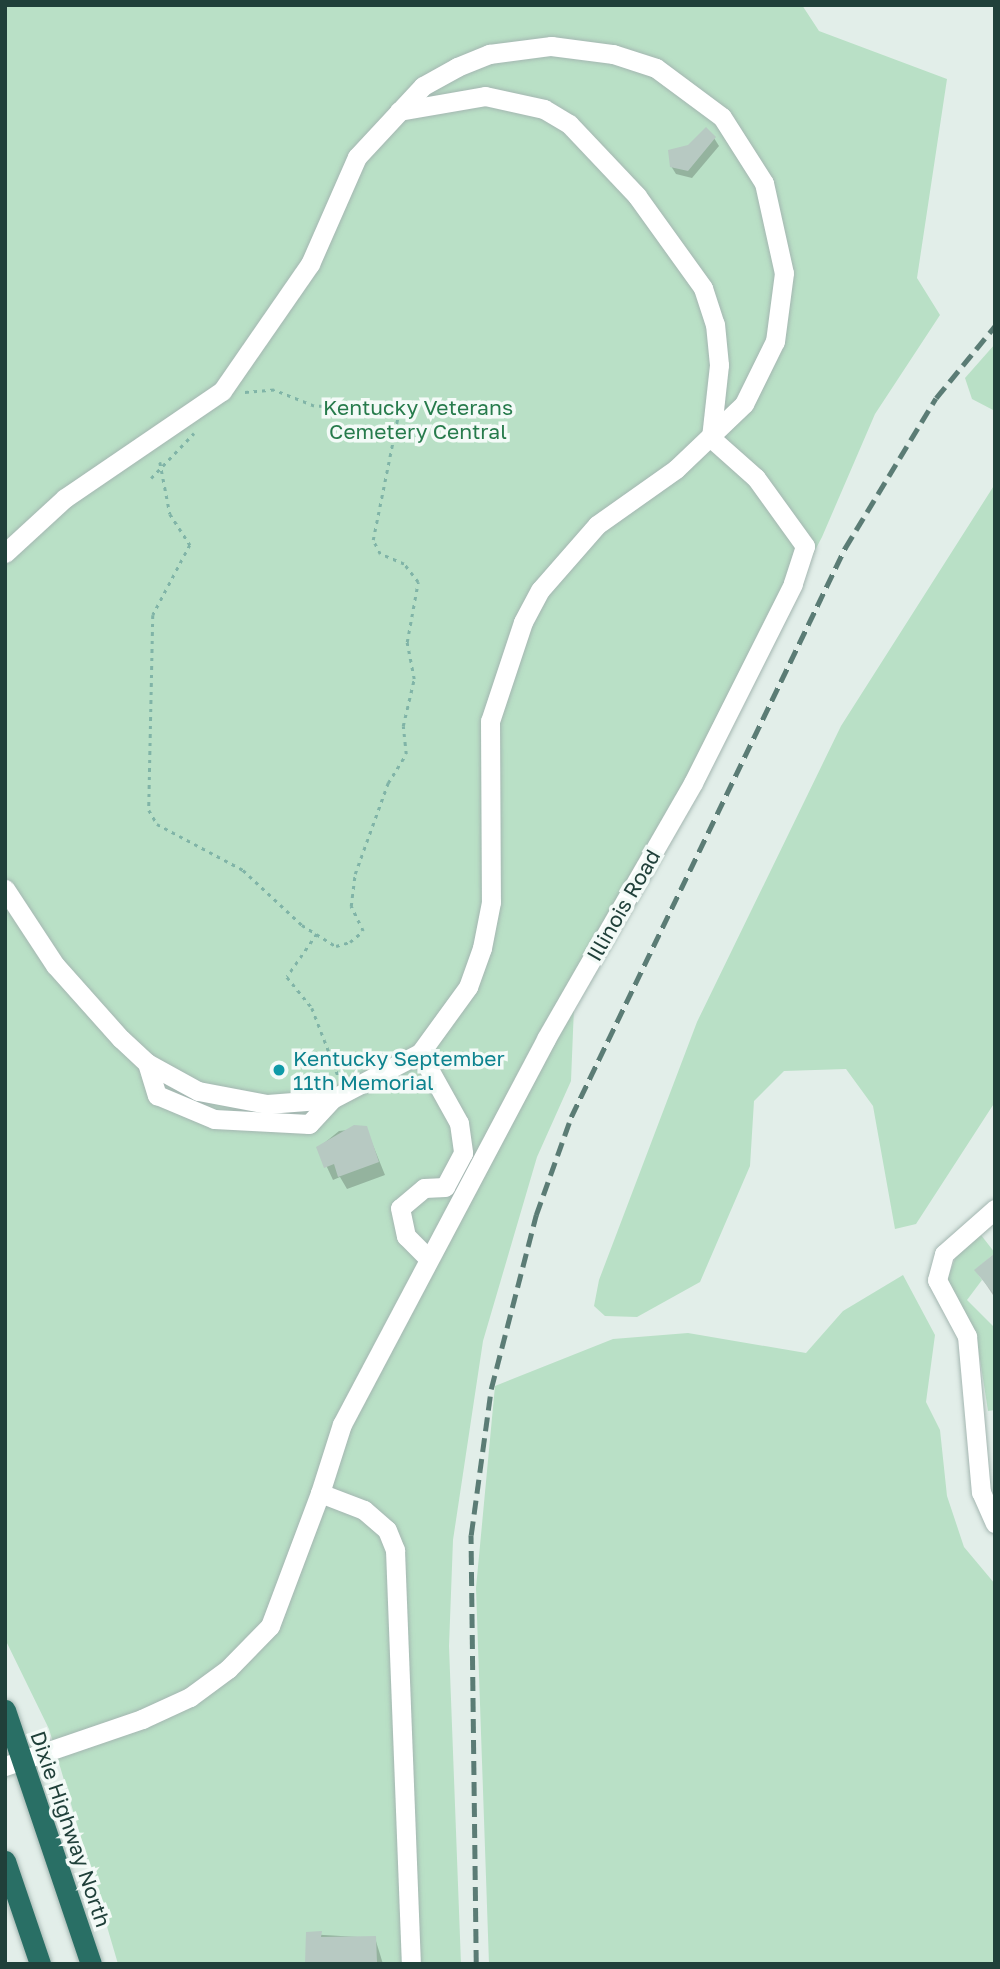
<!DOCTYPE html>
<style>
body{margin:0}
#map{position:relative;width:1000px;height:1969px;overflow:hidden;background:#e2eee9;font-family:"Golos Text",sans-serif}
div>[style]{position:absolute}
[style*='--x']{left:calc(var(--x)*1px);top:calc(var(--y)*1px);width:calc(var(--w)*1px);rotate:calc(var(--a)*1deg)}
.green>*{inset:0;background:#b9e0c6}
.shadow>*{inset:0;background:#0003}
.building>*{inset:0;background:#b7c9c2}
.path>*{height:2.5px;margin-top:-1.25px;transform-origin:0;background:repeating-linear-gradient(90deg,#80b4a7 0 3.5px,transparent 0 8.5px)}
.roads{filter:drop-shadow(0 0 2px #a4b6b1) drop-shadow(0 0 2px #a4b6b1)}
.minor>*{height:19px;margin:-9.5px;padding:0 9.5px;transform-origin:9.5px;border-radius:9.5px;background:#fff}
.highway>*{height:21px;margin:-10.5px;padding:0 10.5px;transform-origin:10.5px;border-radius:10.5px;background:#296f65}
.rail>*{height:4.5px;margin-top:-2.25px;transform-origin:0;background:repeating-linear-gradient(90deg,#5b7c75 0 14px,transparent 0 21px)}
.dots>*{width:19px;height:19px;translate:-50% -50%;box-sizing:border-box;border:4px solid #f3faf7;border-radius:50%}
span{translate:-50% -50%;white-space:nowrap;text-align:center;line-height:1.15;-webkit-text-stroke:7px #f3faf7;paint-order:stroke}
.park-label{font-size:21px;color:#277b4c}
.street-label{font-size:21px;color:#20403a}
.culture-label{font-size:21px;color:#0d838f}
.left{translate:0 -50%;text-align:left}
.frame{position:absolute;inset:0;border:7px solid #20403a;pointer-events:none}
</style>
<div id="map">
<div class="green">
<div style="clip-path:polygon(5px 5px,802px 5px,819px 31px,947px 79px,917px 278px,940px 315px,875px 414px,822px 537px,574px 1007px,571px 1081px,537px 1157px,483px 1341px,453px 1540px,449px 1646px,461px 1964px,118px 1964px,49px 1729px,5px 1639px)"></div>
<div style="clip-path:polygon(995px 344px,995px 411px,972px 399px,965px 378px)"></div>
<div style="clip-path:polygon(995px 484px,995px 1102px,916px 1224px,895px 1229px,873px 1106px,846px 1069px,784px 1071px,754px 1101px,750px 1166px,700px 1282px,637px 1317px,605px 1316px,594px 1306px,599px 1280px,697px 1022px,841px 726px)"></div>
<div style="clip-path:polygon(981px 1235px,995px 1253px,975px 1270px,982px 1280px,967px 1300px,995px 1328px,995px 1410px,988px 1411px,977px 1340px,947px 1280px,956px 1256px)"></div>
<div style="clip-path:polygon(903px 1275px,935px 1335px,926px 1402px,940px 1430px,947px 1496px,964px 1547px,995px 1584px,995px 1964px,489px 1964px,476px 1588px,495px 1386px,613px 1339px,688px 1333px,806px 1353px,843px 1311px)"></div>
</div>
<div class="shadow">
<div style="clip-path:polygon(714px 138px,719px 146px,692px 178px,676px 174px,671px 166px,688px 147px)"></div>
<div style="clip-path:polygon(366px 1128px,385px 1175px,347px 1189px,340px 1177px,333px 1180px,318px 1148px,339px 1131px)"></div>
<div style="clip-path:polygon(995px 1256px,995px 1298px,977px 1271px)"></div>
<div style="clip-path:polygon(307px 1934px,375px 1938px,383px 1964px,308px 1964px)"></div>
</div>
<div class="building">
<div style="clip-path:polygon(706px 127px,716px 137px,688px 171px,670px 167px,668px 150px,688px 145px)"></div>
<div style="clip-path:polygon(354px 1125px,367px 1126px,379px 1162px,338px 1177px,334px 1164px,324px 1168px,316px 1147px)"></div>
<div style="clip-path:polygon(995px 1253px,995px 1295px,974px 1270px)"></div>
<div style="clip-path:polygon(322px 1931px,321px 1937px,376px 1936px,377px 1962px,305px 1963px,306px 1932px)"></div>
</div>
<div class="path">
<div style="--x:160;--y:462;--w:53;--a:79.1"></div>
<div style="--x:170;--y:514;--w:37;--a:57"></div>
<div style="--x:190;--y:545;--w:79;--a:117.9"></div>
<div style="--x:153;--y:615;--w:195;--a:91.2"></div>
<div style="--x:149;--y:810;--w:16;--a:60"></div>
<div style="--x:157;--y:824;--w:98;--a:28.1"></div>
<div style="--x:243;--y:870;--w:81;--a:43"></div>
<div style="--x:302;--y:925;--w:40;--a:32"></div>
<div style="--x:336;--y:946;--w:15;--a:-16"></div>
<div style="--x:350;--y:942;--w:17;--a:-40"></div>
<div style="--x:363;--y:931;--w:28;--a:-116"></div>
<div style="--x:351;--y:906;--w:32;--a:-83"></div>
<div style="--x:355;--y:874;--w:97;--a:-70.1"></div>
<div style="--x:388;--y:783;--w:34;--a:-58"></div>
<div style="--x:406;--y:754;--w:28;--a:-96"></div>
<div style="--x:403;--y:726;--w:48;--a:-76.8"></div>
<div style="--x:414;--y:679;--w:38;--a:-101"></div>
<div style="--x:407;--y:642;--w:61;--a:-79.6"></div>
<div style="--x:418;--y:582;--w:23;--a:-128"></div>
<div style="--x:404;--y:564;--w:26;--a:-157"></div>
<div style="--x:380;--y:554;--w:16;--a:-117"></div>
<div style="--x:373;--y:540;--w:126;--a:-78.6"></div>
<div style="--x:398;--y:416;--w:11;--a:-139"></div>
<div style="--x:390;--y:409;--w:76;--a:-177.7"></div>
<div style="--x:314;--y:406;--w:43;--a:-158.2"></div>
<div style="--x:274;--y:390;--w:32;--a:175"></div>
<div style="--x:151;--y:478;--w:62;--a:-46.3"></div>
<div style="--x:317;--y:934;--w:52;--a:124.9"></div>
<div style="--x:287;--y:977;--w:40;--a:51"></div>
<div style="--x:312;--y:1008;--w:75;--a:68.9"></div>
</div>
<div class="roads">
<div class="minor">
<div style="--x:399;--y:111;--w:87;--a:-9.9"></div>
<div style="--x:485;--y:96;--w:60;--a:12.4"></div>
<div style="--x:544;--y:109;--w:29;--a:31"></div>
<div style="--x:569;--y:124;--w:99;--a:46.6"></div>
<div style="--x:637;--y:196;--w:113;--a:54.3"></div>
<div style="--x:703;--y:288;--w:38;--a:72"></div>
<div style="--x:715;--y:324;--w:41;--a:84.4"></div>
<div style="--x:719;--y:365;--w:73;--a:96.3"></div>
<div style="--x:711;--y:438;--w:60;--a:41.6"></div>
<div style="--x:756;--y:478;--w:84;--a:54.2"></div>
<div style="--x:805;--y:546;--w:40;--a:108"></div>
<div style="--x:793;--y:584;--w:223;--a:116.7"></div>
<div style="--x:693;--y:783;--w:295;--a:119.9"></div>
<div style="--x:546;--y:1039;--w:436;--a:117.9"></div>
<div style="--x:342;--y:1424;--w:72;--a:107.7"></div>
<div style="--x:320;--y:1493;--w:47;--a:21.1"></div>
<div style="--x:364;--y:1510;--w:30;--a:41"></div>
<div style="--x:387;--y:1530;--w:22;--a:68"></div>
<div style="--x:395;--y:1550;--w:414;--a:87.8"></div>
<div style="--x:5;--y:553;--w:81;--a:-42.5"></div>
<div style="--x:65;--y:498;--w:190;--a:-34.3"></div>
<div style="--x:222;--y:391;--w:155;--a:-55.3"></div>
<div style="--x:310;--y:264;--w:117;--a:-66.3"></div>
<div style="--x:357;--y:157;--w:97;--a:-47.1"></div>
<div style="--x:423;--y:86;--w:39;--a:-29"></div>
<div style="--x:457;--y:67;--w:35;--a:-22"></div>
<div style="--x:489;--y:54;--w:63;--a:-7.4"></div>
<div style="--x:551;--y:46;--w:63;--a:7.4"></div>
<div style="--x:613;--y:54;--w:45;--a:18"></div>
<div style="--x:656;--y:68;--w:82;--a:36.6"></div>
<div style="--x:722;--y:117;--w:78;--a:57.5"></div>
<div style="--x:764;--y:183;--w:92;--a:77.5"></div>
<div style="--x:784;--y:273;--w:69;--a:97.5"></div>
<div style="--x:775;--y:341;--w:70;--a:116.2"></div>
<div style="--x:744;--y:404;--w:94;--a:136.3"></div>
<div style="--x:676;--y:469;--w:97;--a:144.7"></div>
<div style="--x:597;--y:525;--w:86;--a:131.2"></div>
<div style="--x:540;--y:590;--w:36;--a:118"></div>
<div style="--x:523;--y:622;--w:104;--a:108.4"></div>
<div style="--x:490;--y:721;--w:181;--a:89.7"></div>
<div style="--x:491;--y:902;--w:47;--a:101.1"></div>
<div style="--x:482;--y:948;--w:41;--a:109.7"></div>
<div style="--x:468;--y:987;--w:82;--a:126"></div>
<div style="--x:420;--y:1053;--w:99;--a:152.4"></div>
<div style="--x:332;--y:1099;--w:65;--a:175.6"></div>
<div style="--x:267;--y:1104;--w:70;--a:-169.3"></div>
<div style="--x:198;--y:1091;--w:58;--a:-151.2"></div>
<div style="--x:147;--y:1063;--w:35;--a:-137"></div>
<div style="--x:121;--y:1039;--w:99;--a:-131.7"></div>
<div style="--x:55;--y:965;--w:91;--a:-123.3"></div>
<div style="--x:420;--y:1053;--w:80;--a:60.9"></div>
<div style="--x:459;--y:1123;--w:30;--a:82"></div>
<div style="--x:463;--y:1153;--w:38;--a:118"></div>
<div style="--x:445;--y:1187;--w:21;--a:177"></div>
<div style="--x:424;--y:1188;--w:31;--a:140"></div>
<div style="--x:400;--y:1208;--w:29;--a:78"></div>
<div style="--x:406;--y:1236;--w:31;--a:45"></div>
<div style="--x:147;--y:1063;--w:34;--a:73"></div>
<div style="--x:157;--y:1095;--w:62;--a:22.8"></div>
<div style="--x:214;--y:1119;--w:95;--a:3"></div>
<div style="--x:309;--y:1124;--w:34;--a:-47"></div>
<div style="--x:995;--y:1209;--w:68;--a:138.6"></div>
<div style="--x:944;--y:1254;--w:27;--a:105"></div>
<div style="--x:937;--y:1280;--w:64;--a:61.8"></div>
<div style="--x:967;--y:1336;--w:157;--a:84.9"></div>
<div style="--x:981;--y:1492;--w:34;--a:66"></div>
<div style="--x:5;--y:1766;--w:145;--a:-18.9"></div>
<div style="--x:142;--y:1719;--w:53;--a:-24.6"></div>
<div style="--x:190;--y:1697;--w:47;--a:-36.4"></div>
<div style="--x:228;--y:1669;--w:60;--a:-45.7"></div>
<div style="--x:270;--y:1626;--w:142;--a:-69.4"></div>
</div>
<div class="highway">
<div style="--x:5;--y:1710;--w:268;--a:71.3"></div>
<div style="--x:5;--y:1861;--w:109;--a:71.2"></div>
</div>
</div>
<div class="rail">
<div style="--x:476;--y:1964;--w:429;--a:-90.7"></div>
<div style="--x:471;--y:1535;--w:147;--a:-82.2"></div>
<div style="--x:491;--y:1389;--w:180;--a:-75.5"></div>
<div style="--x:536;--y:1215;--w:104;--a:-70.3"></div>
<div style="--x:571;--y:1117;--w:632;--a:-64.29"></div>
<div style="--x:845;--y:548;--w:175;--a:-58.8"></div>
<div style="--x:936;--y:398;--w:93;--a:-50.7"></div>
</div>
<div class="dots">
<div style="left:279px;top:1070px;background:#0f9aa8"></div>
</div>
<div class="park-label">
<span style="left:418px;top:419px">Kentucky Veterans<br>Cemetery Central</span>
</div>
<div class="street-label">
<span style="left:623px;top:905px;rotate:-60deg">Illinois Road</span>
<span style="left:71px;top:1829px;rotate:71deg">Dixie Highway North</span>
</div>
<div class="culture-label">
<span class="left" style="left:293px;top:1070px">Kentucky September<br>11th Memorial</span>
</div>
<div class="frame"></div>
</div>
